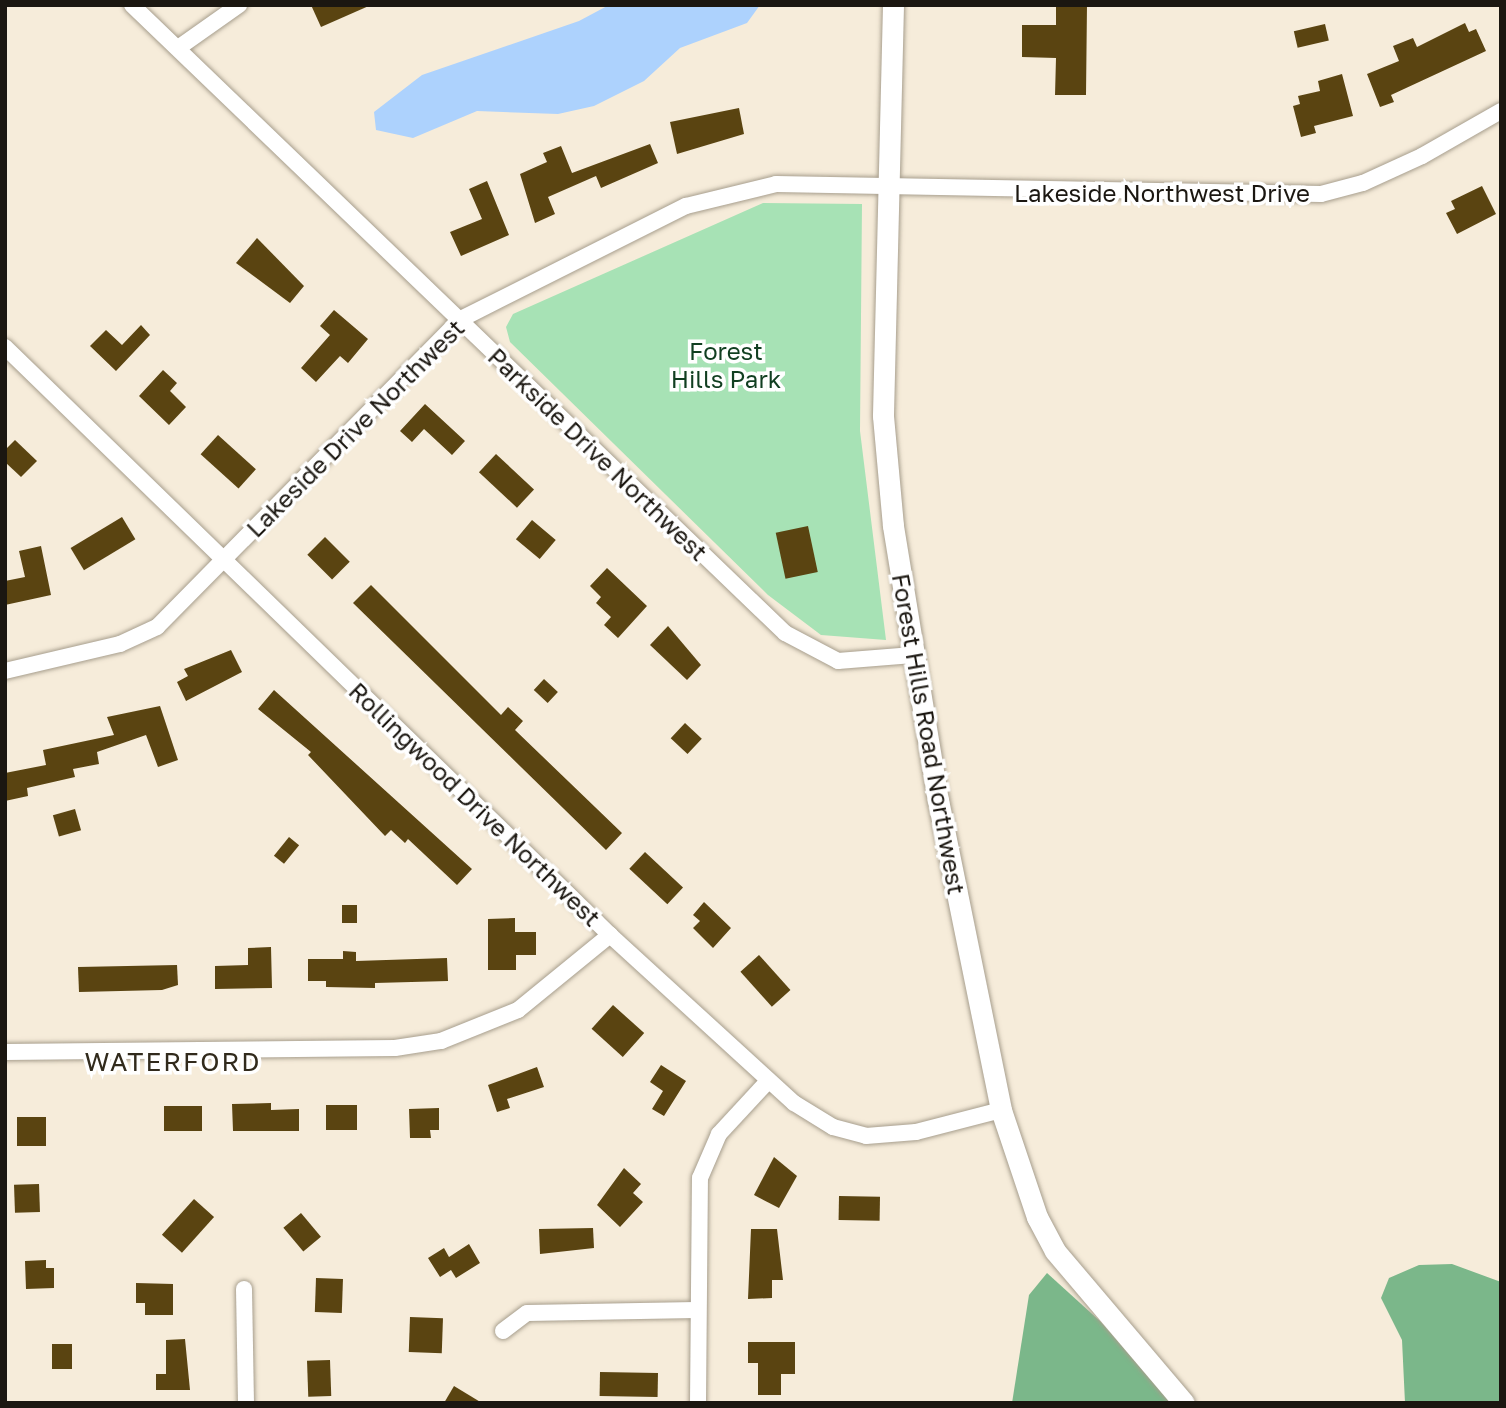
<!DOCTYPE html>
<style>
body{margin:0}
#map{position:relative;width:1506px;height:1408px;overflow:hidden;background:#f6ecda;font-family:"Golos Text",sans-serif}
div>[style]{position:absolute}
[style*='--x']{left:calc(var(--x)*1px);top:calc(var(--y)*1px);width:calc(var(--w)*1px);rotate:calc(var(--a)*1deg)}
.green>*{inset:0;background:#a7e2b5}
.forest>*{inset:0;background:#7bb78a}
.water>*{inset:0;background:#add2fd}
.building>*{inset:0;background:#5a4411;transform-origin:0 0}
.roads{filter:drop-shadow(0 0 2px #a79e8d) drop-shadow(0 0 2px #a79e8d)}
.minor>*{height:16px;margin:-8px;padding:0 8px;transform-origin:8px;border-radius:8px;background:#fff}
.major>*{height:21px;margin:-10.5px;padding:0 10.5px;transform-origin:10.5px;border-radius:10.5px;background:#fff}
span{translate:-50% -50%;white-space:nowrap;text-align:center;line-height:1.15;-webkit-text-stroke:7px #fff;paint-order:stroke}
.street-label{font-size:24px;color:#1b1711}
.park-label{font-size:24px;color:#113f21}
.neighbourhood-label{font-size:26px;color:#312a1c;letter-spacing:2px}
.frame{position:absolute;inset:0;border:7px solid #1b1711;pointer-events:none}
</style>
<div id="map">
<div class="green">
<div style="clip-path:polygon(763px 203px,862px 204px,860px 431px,886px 640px,821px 635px,768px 595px,510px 342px,506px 327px,513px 314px)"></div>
</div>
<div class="forest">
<div style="clip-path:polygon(1452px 1264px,1501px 1282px,1501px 1403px,1405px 1403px,1402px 1340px,1381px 1298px,1389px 1278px,1419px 1265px)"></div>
<div style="clip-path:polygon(1047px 1273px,1101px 1322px,1172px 1403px,1012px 1403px,1029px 1295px)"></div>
</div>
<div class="water">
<div style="clip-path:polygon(609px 5px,760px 5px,747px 23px,680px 48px,644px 81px,594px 106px,558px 114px,477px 111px,413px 138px,376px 130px,374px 112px,422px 75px,579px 21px)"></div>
</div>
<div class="building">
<div style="clip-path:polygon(311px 5px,371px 5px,321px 27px)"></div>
<div style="clip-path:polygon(1056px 5px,1087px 5px,1086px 95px,1055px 95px,1056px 58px,1022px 57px,1022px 25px,1056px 25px)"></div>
<div style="clip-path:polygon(1465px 23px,1469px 32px,1476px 29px,1486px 51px,1391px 95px,1394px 102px,1380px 107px,1367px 74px,1399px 61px,1393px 46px,1413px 38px,1417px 47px)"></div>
<div style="left:1325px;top:24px;width:17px;height:32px;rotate:77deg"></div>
<div style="clip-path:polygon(1342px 74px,1353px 116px,1314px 126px,1316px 133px,1301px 137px,1293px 106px,1300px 104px,1298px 96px,1320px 91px,1318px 81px)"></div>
<div style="clip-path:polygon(739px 108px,744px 134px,677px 154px,670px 122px)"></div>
<div style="clip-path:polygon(650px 144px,658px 163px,601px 188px,596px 176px,548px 197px,555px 214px,535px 223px,520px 174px,547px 162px,543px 153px,561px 146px,572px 173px)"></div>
<div style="clip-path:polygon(487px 181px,509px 235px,461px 256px,450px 232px,482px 219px,469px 189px)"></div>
<div style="clip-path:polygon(1482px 186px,1496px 214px,1457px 234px,1446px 213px,1455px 209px,1451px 201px)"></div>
<div style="clip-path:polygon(257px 238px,304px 286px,290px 303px,236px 263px)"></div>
<div style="clip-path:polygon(334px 310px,368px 339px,348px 363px,340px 356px,316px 382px,301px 368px,330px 335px,320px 326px)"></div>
<div style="clip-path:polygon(141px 325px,150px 335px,116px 371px,90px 346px,106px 330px,122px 345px)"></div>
<div style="clip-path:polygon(163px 370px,177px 383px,170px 391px,186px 407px,169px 425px,139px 396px)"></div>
<div style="clip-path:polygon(425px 404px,465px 441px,452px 455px,424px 429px,412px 442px,400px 431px)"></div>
<div style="left:218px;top:435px;width:51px;height:26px;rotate:42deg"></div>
<div style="clip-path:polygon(15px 440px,37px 461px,21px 477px,5px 462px,5px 450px)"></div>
<div style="left:496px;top:454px;width:52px;height:25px;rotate:43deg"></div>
<div style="left:122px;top:517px;width:26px;height:60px;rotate:59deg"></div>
<div style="left:532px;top:520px;width:31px;height:25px;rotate:40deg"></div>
<div style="left:808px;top:526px;width:47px;height:33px;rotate:78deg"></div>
<div style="left:325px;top:537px;width:35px;height:25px;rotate:45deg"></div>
<div style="clip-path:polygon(41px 546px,51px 595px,5px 605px,5px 581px,25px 577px,19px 551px)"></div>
<div style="clip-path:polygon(607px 568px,647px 606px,618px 638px,604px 625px,611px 617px,596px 603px,601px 597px,590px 586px)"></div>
<div style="clip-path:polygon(371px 585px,501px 715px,508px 707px,523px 721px,515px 730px,622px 833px,606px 850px,353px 603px)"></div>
<div style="clip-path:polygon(668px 626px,701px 665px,687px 680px,650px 645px)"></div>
<div style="clip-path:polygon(231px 650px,242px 672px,186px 701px,177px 682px,188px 676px,184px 669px)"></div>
<div style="left:544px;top:679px;width:19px;height:15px;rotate:43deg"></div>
<div style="clip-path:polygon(274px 690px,472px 869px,457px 885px,408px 839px,405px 843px,391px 830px,385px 836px,308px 755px,311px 752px,258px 709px)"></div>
<div style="clip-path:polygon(160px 706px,178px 760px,158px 767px,146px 735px,97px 752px,99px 764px,73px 769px,75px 777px,27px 788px,28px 796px,5px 801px,5px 773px,46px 765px,43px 750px,114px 735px,107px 717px)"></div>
<div style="left:685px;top:723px;width:23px;height:21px;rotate:43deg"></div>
<div style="left:75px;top:809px;width:22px;height:23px;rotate:74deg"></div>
<div style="left:289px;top:837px;width:13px;height:24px;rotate:39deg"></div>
<div style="left:645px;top:852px;width:52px;height:23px;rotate:43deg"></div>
<div style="clip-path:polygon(704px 902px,731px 928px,713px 948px,693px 928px,700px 921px,693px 915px)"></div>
<div style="left:342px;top:905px;width:15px;height:18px"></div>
<div style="clip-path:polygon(515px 918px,515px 932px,536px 932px,536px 955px,516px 955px,516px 970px,488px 970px,488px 919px)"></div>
<div style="clip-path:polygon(271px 947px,272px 988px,215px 989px,215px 966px,248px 965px,248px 948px)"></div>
<div style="clip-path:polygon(343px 951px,356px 952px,356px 961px,447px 958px,448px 981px,375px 983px,375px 988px,326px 987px,326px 981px,308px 981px,308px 959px,343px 959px)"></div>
<div style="left:759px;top:955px;width:47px;height:25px;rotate:48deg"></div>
<div style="clip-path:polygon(177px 965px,178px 985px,162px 990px,79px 992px,78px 967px)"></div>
<div style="left:613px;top:1005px;width:42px;height:32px;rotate:42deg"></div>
<div style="clip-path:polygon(661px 1065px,686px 1081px,664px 1116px,652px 1109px,663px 1091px,650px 1082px)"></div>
<div style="clip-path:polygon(537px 1067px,544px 1087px,507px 1099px,510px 1108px,497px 1112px,488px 1085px)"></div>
<div style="clip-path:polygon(271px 1103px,271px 1110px,299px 1109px,299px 1131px,233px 1131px,232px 1104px)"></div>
<div style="left:357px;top:1105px;width:25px;height:31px;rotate:90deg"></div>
<div style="left:202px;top:1106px;width:25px;height:38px;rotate:90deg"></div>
<div style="clip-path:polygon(439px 1108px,439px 1130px,430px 1130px,431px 1138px,410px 1138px,409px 1109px)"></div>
<div style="left:17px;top:1117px;width:29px;height:29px"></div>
<div style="clip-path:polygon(774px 1157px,797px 1176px,779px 1208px,754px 1195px)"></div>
<div style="clip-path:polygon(624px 1168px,641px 1184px,633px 1193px,643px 1202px,620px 1227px,597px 1205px)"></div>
<div style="left:39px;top:1184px;width:28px;height:25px;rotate:88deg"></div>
<div style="left:839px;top:1196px;width:41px;height:24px;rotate:1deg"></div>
<div style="left:194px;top:1199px;width:27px;height:48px;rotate:42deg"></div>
<div style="left:301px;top:1213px;width:31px;height:23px;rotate:50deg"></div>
<div style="clip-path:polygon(593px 1228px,594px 1248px,540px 1254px,539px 1229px)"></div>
<div style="clip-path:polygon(751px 1229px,777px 1229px,783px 1280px,772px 1280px,772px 1298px,748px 1299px)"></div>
<div style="clip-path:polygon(469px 1244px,480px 1263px,456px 1278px,451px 1270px,440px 1277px,428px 1258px,444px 1248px,449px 1257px)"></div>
<div style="clip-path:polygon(46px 1260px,46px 1268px,54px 1268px,54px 1288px,26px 1289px,25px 1261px)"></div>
<div style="left:316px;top:1278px;width:27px;height:34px;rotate:2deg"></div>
<div style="clip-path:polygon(136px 1283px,173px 1284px,173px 1315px,145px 1315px,145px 1303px,136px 1303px)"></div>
<div style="left:410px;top:1317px;width:33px;height:35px;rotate:2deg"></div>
<div style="clip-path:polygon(185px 1339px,190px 1390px,156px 1390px,156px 1374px,166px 1374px,166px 1340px)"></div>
<div style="clip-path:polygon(748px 1342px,795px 1342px,795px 1374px,781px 1374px,781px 1395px,758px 1395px,758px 1363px,748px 1363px)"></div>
<div style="left:52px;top:1344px;width:20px;height:25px"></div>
<div style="left:330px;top:1360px;width:36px;height:23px;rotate:88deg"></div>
<div style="left:600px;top:1372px;width:58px;height:24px;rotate:1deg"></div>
<div style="clip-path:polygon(454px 1386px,482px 1403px,444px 1403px)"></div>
</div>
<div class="roads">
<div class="minor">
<div style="--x:132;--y:5;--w:906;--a:43.88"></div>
<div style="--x:785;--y:633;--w:60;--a:27.8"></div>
<div style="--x:838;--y:661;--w:75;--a:-4.6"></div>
<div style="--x:178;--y:48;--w:75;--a:-35.2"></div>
<div style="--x:5;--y:347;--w:844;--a:44.18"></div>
<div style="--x:610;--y:935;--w:249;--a:42.4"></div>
<div style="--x:794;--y:1103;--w:46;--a:31.6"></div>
<div style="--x:833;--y:1127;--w:34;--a:15"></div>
<div style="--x:866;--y:1136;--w:50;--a:-4.6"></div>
<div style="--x:916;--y:1132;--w:88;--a:-14.5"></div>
<div style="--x:5;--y:671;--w:118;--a:-13.2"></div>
<div style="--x:120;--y:644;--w:41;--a:-24.7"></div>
<div style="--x:157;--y:627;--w:433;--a:-45.4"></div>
<div style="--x:461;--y:319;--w:252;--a:-26.7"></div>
<div style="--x:686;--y:206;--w:93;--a:-13.7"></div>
<div style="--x:776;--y:184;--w:545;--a:1.05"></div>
<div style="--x:1321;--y:194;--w:43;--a:-14.7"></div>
<div style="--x:1363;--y:183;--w:65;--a:-24.6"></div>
<div style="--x:1422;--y:156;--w:91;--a:-29.7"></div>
<div style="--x:5;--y:1052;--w:390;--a:-0.6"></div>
<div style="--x:395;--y:1048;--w:47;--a:-8.7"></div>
<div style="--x:441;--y:1041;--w:83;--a:-21.9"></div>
<div style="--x:518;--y:1010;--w:119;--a:-39.2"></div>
<div style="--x:244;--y:1289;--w:114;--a:89"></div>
<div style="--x:503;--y:1331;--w:30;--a:-37"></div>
<div style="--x:527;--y:1313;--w:169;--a:-1"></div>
<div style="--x:698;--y:1403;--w:225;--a:-89.5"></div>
<div style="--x:700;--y:1178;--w:48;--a:-66.6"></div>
<div style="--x:719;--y:1134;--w:72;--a:-47.2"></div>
</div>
<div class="major">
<div style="--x:893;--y:5;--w:411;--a:91.4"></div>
<div style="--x:883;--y:416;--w:110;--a:84.8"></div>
<div style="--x:893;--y:526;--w:278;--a:80.7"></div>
<div style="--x:938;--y:800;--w:316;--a:78.5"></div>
<div style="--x:1001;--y:1110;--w:113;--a:71.4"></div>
<div style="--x:1037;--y:1217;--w:38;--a:62"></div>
<div style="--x:1055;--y:1251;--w:199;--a:49.7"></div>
</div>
</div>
<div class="street-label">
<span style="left:1162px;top:193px">Lakeside Northwest Drive</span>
<span style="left:355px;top:428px;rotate:-45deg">Lakeside Drive Northwest</span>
<span style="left:598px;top:454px;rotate:44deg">Parkside Drive Northwest</span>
<span style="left:929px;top:734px;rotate:80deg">Forest Hills Road Northwest</span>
<span style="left:475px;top:804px;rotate:44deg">Rollingwood Drive Northwest</span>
</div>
<div class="park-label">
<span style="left:726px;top:365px">Forest<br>Hills Park</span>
</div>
<div class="neighbourhood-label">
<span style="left:173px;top:1062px">WATERFORD</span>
</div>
<div class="frame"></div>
</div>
